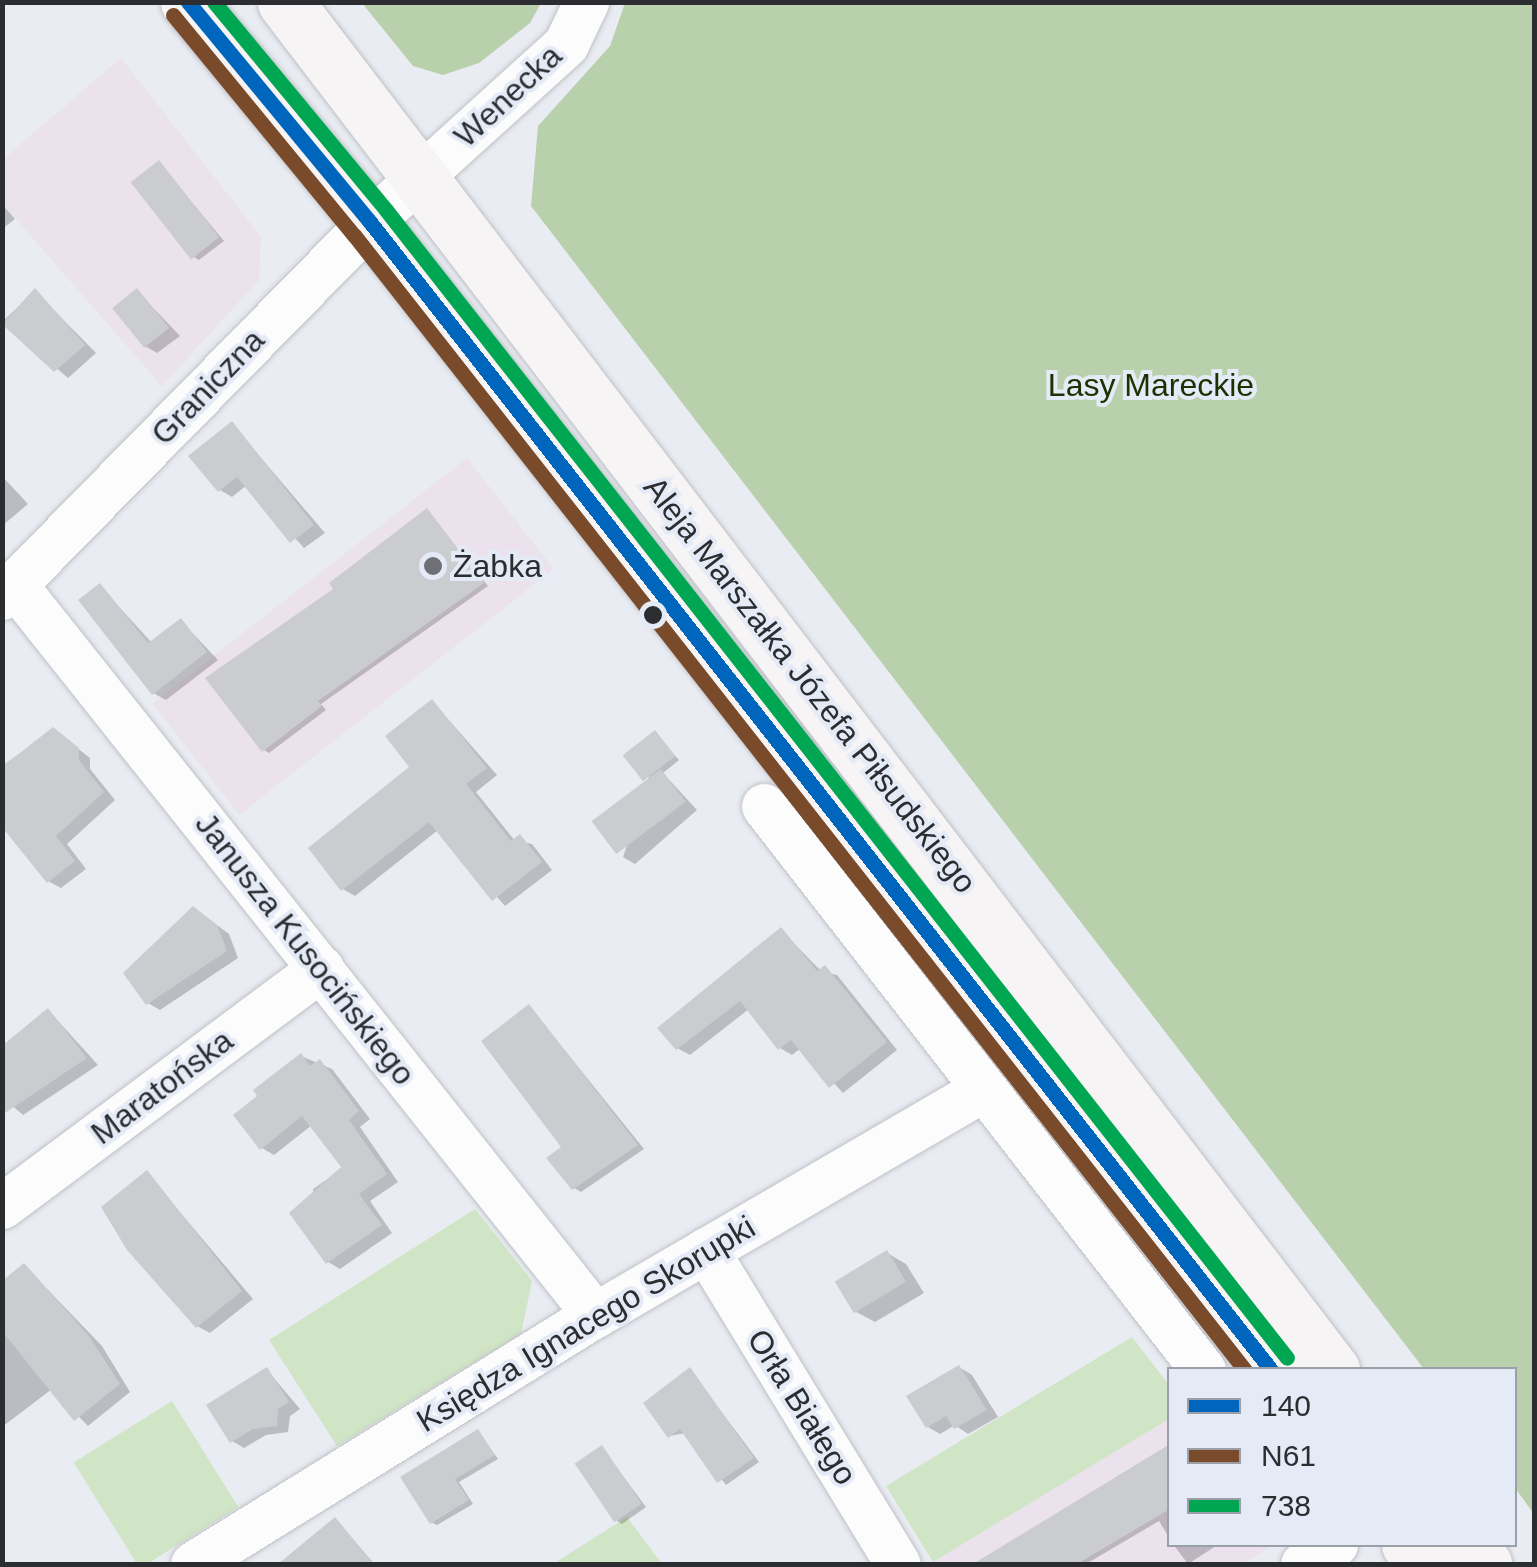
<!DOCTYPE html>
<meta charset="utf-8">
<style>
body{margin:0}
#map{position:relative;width:1537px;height:1567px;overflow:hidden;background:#e9ecf2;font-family:Arial,sans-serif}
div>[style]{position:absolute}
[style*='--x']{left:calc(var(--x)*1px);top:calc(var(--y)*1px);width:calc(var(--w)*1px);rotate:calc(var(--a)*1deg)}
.commercial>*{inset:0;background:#ebe2ee;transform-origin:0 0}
.green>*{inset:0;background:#d0e5c5;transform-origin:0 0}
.forest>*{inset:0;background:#b9d0ad}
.shadow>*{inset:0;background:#0003}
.building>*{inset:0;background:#cbccd0;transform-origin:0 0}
.roads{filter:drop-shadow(0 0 2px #bfc1c6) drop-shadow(0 0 2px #bfc1c6)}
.minor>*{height:45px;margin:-22.5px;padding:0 22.5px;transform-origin:22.5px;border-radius:22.5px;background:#fcfcfd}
.major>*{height:55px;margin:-27.5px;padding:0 27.5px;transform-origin:27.5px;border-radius:27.5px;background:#f7f4f5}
.bus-1>*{height:15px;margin:-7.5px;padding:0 7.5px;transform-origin:7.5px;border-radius:7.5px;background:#0065bd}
.bus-2>*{height:15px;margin:-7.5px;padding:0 7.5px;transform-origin:7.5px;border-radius:7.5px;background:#7a4b2a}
.bus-3>*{height:15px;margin:-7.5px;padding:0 7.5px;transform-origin:7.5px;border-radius:7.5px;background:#00a651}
.dots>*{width:28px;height:28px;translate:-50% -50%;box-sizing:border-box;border:5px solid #e5ebf6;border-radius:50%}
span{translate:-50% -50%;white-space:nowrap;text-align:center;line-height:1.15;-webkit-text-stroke:8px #e5ebf6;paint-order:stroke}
.street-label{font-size:32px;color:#2b2d31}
.park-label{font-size:32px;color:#193200}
.poi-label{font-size:32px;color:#2b2d31}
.left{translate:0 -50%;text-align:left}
.frame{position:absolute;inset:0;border:5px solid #2b2d31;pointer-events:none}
.legend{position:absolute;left:1167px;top:1367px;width:350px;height:180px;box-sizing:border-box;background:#e5ebf6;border:2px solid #9b9fa7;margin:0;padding:12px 18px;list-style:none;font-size:30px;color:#2b2d31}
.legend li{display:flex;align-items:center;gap:20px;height:50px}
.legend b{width:50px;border:2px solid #9b9fa7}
</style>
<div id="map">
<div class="commercial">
<div style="clip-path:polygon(121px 58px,261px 237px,259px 280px,162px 386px,3px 204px,2px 160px)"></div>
<div style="left:467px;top:458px;width:141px;height:399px;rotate:52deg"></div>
<div style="clip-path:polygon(1169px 1419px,1170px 1544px,1274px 1545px,1242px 1564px,933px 1562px)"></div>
</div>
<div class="green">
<div style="clip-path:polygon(475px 1209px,532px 1281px,521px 1334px,337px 1446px,269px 1340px)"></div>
<div style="clip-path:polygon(1132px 1337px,1169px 1385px,1169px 1419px,933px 1562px,886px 1486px)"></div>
<div style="left:172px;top:1401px;width:125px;height:116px;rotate:58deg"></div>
<div style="clip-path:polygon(627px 1517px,662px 1564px,553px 1564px)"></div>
</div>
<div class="forest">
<div style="clip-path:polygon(362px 3px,541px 3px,530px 23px,479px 63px,443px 75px,413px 66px)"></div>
<div style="clip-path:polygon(625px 3px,1534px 3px,1534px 1514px,1515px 1488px,1514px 1370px,1424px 1369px,531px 206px,538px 126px,610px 46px)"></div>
</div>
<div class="shadow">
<div style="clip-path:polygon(159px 163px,224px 241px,199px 260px,194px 257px)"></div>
<div style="clip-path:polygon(2px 204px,15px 219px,2px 229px)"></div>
<div style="clip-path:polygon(35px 291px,96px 353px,68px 378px,3px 321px)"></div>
<div style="clip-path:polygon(137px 291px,180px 336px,157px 353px,145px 346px)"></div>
<div style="clip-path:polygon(232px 424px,325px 533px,304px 548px,247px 485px,232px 497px,220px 490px)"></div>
<div style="clip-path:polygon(2px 476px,28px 504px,2px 526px)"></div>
<div style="clip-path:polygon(427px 511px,488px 586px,321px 704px,326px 710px,269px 753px,264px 750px,337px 589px)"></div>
<div style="clip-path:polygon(100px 586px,152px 643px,181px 621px,218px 660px,166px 700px,153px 693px)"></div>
<div style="clip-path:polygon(433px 702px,497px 775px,476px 792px,515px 841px,532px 844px,552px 870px,505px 906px,438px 830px,355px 896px,343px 889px,413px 767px)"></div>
<div style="clip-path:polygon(54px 730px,90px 758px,90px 769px,115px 800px,67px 844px,86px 869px,61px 888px,48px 881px,2px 817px,2px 766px)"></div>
<div style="clip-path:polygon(655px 733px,679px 760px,663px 773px,697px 810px,635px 864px,623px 857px,648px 782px)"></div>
<div style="clip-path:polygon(206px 917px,229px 934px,238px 958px,160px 1010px,148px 1003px)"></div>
<div style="clip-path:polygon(781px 930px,821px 971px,837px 975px,897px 1050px,843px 1093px,801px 1048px,792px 1055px,780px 1048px,749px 1009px,690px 1055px,677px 1048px)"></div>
<div style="clip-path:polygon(530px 1007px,644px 1149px,581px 1192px,574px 1188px)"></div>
<div style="clip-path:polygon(49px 1011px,98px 1065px,23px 1115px,2px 1097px,2px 1065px)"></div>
<div style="clip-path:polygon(301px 1056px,332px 1069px,370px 1119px,360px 1127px,398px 1182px,370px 1201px,392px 1233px,340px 1269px,328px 1262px,313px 1189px,345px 1167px,312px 1125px,274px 1155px,262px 1148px)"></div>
<div style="clip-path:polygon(147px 1173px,253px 1299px,210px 1333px,197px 1326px)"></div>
<div style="clip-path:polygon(887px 1253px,906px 1264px,924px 1293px,875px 1322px,856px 1312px)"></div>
<div style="clip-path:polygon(25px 1266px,102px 1346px,130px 1392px,88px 1426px,52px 1389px,2px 1427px,2px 1341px)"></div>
<div style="clip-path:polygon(959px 1367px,972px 1375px,998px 1417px,968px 1434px,955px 1425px,940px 1434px,928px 1427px)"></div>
<div style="clip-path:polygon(267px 1370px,300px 1409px,290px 1416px,288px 1432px,266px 1435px,244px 1448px,232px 1441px)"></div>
<div style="clip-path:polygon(690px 1370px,759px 1462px,726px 1485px,686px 1433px,669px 1436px)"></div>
<div style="clip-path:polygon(478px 1431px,498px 1459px,459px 1482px,473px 1504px,437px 1525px,431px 1522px)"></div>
<div style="clip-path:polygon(1170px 1447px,1170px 1539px,1159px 1521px,1086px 1564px,992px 1564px,988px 1558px)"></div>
<div style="clip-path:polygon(602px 1448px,646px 1507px,622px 1524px,617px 1521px)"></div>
<div style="clip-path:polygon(335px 1520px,372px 1561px,283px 1564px)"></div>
<div style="clip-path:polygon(1173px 1544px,1219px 1544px,1188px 1564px)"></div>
</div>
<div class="building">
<div style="left:159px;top:160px;width:98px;height:36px;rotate:52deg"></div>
<div style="clip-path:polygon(35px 288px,85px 345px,54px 372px,2px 324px)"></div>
<div style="left:137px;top:288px;width:51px;height:32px;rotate:51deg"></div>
<div style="clip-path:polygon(232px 421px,314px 525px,290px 543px,237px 477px,218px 492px,188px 456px)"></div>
<div style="clip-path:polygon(427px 508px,484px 583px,318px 701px,322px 706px,262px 752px,205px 678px,333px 589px,329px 583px)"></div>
<div style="clip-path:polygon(100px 583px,148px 643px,181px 618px,207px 652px,152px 695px,78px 600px)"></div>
<div style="clip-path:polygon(432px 699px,487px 768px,466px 784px,511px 841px,520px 834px,542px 862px,492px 901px,429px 822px,341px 891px,308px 848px,409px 767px,385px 736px)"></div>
<div style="clip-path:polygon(53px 727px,79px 748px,79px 760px,104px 792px,56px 836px,75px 861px,47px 883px,2px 827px,2px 767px)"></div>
<div style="left:655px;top:730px;width:33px;height:41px;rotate:52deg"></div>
<div style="left:661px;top:769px;width:41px;height:87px;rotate:53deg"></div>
<div style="clip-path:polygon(193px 906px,217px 925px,227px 951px,146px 1005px,123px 973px)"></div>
<div style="clip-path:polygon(781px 927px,817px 971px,825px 965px,887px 1042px,829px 1088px,791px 1040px,778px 1050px,740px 1001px,676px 1050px,657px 1028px)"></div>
<div style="clip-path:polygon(529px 1004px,638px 1145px,572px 1190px,546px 1158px,561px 1147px,481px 1041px)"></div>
<div style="clip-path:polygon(48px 1008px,87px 1058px,2px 1115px,3px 1045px)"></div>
<div style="clip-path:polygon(301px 1053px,310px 1066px,320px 1059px,359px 1111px,349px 1120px,387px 1174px,359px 1194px,382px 1225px,326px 1264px,289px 1213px,341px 1167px,302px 1116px,260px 1150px,233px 1115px,257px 1096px,253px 1090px)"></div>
<div style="clip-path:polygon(147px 1170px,242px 1291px,196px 1328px,127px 1250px,101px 1207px)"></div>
<div style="left:887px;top:1250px;width:37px;height:61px;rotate:59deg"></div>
<div style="clip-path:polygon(24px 1263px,89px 1336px,120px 1384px,74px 1421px,2px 1331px,2px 1281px)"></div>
<div style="clip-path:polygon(959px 1365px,987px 1410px,954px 1429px,946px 1416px,926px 1428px,906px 1396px)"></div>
<div style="clip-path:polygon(267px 1367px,289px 1402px,278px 1409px,277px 1426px,253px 1429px,230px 1443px,206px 1405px)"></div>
<div style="clip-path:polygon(690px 1367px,754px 1458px,717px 1483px,680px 1429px,668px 1438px,643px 1403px)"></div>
<div style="clip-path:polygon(478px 1429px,495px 1455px,455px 1479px,469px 1500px,430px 1524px,400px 1477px)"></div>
<div style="clip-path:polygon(1170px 1444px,1170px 1509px,1077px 1564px,973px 1564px)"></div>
<div style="left:602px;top:1445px;width:71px;height:33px;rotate:56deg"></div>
<div style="clip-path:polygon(335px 1517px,374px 1564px,278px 1564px)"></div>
</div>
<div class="roads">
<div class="minor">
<div style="--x:14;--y:584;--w:934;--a:51.52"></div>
<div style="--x:2;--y:597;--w:525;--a:-45.54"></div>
<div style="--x:370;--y:222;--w:265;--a:-42.2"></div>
<div style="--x:566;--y:44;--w:47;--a:-64.5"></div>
<div style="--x:764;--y:806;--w:715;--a:52.1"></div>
<div style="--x:2;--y:1206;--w:398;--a:-36.7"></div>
<div style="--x:706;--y:1250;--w:368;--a:58.6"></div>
<div style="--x:193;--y:1564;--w:473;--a:-31.8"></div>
<div style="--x:595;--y:1315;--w:448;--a:-30.2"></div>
<div style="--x:1303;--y:1564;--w:38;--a:-32"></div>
</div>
<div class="major">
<div style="--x:188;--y:2;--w:286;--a:50.4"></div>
<div style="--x:370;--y:222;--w:1459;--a:51.87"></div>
<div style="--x:285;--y:2;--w:1723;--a:52.57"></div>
<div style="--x:1409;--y:1544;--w:25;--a:53"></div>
<div style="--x:1468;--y:1544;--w:26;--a:51"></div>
</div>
</div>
<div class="bus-1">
<div style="--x:188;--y:2;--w:286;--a:50.4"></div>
<div style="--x:370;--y:222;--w:1459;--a:51.87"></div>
</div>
<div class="bus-2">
<div style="--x:173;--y:15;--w:285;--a:50.6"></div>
<div style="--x:354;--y:235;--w:1443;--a:51.87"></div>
</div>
<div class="bus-3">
<div style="--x:214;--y:2;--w:270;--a:50.4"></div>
<div style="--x:386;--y:210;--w:1459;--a:51.87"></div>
</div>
<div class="dots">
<div style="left:433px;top:566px;background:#6e7075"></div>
<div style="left:653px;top:615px;background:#2b2d31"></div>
</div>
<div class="street-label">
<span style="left:508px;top:96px;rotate:-43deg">Wenecka</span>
<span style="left:208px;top:387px;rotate:-46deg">Graniczna</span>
<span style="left:810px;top:685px;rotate:52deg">Aleja Marszałka Józefa Piłsudskiego</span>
<span style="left:305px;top:949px;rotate:52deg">Janusza Kusocińskiego</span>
<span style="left:162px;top:1087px;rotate:-37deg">Maratońska</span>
<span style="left:586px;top:1324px;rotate:-31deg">Księdza Ignacego Skorupki</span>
<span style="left:802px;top:1407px;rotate:58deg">Orła Białego</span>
</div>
<div class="park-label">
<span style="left:1151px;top:385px">Lasy Mareckie</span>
</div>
<div class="poi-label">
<span class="left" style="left:453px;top:566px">Żabka</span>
</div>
<div class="frame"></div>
<ul class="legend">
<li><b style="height:12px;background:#0065bd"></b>140</li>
<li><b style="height:12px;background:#7a4b2a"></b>N61</li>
<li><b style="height:12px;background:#00a651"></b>738</li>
</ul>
</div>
